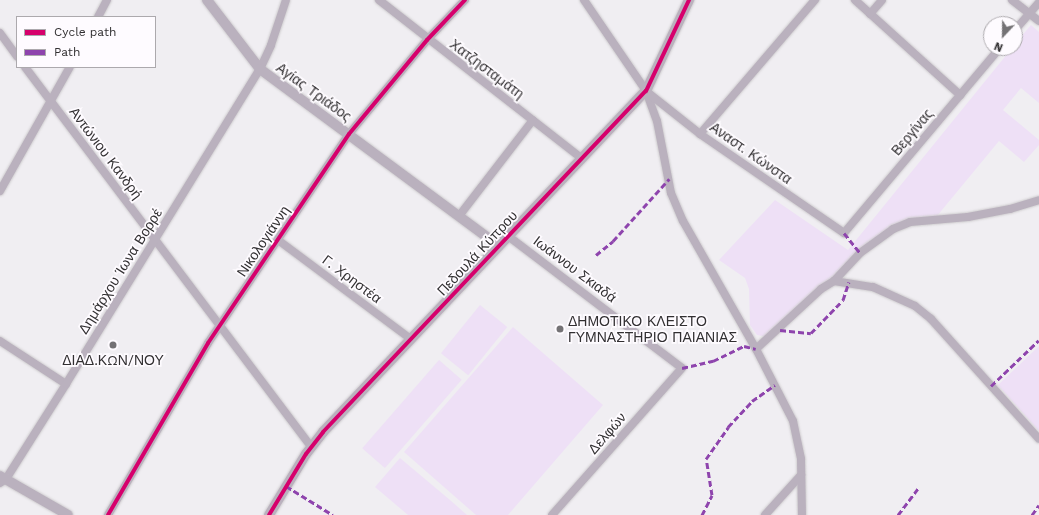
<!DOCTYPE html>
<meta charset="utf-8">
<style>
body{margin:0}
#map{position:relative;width:1039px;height:515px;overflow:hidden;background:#f0eef2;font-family:"Work Sans",sans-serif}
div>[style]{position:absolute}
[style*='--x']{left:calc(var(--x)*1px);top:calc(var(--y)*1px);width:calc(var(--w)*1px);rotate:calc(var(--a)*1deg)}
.green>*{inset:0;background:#eee0f6;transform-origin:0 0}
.roads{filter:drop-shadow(0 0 1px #ceccce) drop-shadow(0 0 1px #ceccce)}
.minor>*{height:8px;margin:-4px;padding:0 4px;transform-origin:4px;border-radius:4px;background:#bab1be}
.tertiary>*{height:10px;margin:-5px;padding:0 5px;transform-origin:5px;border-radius:5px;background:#bab1be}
.quiet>*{height:3px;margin-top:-1.5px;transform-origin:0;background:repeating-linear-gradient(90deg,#8e44ad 0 6px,transparent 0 9px)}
.cycleway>*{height:4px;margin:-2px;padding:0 2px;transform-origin:2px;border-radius:2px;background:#d6006c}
.dots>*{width:11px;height:11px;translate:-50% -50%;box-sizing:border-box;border:2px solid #fefbff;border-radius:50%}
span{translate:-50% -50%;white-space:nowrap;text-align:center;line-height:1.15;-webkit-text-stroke:3.5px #fefbff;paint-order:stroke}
.street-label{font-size:14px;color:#312f31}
.poi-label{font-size:14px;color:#312f31}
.left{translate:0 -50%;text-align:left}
.legend{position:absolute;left:16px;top:16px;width:140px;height:52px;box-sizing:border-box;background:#fefbff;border:1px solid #aca9ad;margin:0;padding:5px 7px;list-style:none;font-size:12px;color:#312f31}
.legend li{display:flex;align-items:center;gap:8px;height:20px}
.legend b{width:20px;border:1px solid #aca9ad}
.north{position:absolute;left:983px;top:16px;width:40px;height:40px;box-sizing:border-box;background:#fefbff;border:1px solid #aca9ad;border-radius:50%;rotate:202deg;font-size:11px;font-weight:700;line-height:16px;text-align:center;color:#312f31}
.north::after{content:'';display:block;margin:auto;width:14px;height:18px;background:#747275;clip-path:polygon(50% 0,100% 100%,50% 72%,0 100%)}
</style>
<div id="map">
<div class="green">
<div style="clip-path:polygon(1031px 25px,1039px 32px,1039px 103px,1021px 88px,1003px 110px,1039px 140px,1039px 145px,1024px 162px,999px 141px,937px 216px,910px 220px,861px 250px,768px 337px,757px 335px,750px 325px,749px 289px,745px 278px,719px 260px,775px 200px,848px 250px,1012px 48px,1015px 48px,1015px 44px)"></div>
<div style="left:480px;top:305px;width:35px;height:62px;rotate:39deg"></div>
<div style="clip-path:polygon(513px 327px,603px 405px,508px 515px,476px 515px,404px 452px)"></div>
<div style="clip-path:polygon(1039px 346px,1039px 431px,998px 385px)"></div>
<div style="left:439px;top:360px;width:30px;height:117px;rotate:41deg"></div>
<div style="clip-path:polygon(400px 458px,450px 500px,467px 515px,408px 515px,375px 487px)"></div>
</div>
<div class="roads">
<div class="minor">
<div style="--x:379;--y:0;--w:256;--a:38"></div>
<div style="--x:584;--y:0;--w:110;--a:55.7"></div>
<div style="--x:646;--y:91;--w:32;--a:70"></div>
<div style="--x:657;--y:121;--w:73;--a:79"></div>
<div style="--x:671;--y:193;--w:30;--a:67"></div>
<div style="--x:683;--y:221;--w:147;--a:60.3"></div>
<div style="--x:756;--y:349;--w:81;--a:62.8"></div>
<div style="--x:793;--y:421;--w:39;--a:78"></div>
<div style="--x:801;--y:459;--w:56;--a:89"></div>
<div style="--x:855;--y:0;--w:142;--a:42.1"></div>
<div style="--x:1012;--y:0;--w:34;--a:38"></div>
<div style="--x:870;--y:14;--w:18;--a:-49"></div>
<div style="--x:98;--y:17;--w:19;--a:-62"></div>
<div style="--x:1015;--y:30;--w:37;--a:-49"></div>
<div style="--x:0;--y:33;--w:29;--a:54"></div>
<div style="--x:25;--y:67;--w:475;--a:53"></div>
<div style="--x:647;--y:92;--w:68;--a:38.4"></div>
<div style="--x:700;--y:134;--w:175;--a:34.5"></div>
<div style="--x:844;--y:233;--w:242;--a:-49.9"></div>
<div style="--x:700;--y:134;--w:177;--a:-49.4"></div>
<div style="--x:0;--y:191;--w:142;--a:-60.6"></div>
<div style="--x:459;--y:216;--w:121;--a:-52.4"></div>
<div style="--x:508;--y:236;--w:218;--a:37.2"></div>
<div style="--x:682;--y:368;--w:196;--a:131.5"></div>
<div style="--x:278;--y:240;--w:166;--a:36.7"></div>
<div style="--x:834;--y:281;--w:38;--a:-47"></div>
<div style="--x:860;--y:253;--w:41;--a:-36"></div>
<div style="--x:893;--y:229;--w:18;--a:-22"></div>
<div style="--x:910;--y:222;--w:58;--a:-4.9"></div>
<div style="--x:968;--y:217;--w:43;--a:-10.8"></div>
<div style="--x:1010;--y:209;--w:30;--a:-17"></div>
<div style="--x:0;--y:341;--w:79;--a:33.1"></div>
<div style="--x:756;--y:349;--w:88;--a:-42.7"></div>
<div style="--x:821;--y:289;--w:15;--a:-32"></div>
<div style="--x:834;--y:281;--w:39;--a:9"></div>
<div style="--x:873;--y:287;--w:46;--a:24.3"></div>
<div style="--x:915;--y:306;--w:21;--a:39"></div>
<div style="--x:931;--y:319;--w:161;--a:48"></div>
<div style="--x:0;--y:483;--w:7;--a:-34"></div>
<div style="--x:6;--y:479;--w:112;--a:-57.7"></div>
<div style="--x:66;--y:384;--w:370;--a:-58.4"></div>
<div style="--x:260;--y:69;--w:26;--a:-65"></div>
<div style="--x:271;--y:45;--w:47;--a:-71.6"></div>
<div style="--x:108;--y:515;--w:199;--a:-59.8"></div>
<div style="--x:208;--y:343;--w:252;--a:-56"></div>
<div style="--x:349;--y:134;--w:122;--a:-50.3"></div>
<div style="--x:427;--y:40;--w:55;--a:-46.5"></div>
<div style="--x:765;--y:515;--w:54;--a:-48"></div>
</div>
<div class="tertiary">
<div style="--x:207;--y:0;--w:87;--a:52.5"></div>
<div style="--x:260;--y:69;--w:297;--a:36.5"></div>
<div style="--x:0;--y:476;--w:78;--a:29.8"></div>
<div style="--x:269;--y:515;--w:71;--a:-58.8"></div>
<div style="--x:306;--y:454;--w:28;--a:-52"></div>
<div style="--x:323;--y:432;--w:470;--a:-46.6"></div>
<div style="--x:646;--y:91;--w:101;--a:-64.7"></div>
</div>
</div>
<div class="quiet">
<div style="--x:844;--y:233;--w:26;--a:51"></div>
<div style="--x:596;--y:255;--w:22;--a:-39"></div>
<div style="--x:613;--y:241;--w:84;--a:-47.9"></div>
<div style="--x:780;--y:330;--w:31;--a:6"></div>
<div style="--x:811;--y:333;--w:46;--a:-45.9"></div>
<div style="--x:843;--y:300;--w:19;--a:-72"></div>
<div style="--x:682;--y:368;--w:32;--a:-13"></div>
<div style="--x:713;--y:361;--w:34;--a:-26"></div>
<div style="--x:744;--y:346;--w:12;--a:14"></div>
<div style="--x:991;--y:386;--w:66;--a:-43.8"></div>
<div style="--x:286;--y:486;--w:55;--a:31.7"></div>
<div style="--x:702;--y:515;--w:22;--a:-63"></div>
<div style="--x:712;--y:495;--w:36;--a:-99"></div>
<div style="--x:706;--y:459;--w:39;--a:-55"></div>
<div style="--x:728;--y:427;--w:35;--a:-47"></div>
<div style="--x:752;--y:401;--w:28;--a:-35"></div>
<div style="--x:898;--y:515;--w:34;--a:-53"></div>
<div style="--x:1032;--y:515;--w:12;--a:-55"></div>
</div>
<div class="cycleway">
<div style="--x:108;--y:515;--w:199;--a:-59.8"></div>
<div style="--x:208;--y:343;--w:252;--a:-56"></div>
<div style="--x:349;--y:134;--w:122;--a:-50.3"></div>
<div style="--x:427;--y:40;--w:55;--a:-46.5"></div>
<div style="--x:269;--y:515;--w:71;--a:-58.8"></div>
<div style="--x:306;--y:454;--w:28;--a:-52"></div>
<div style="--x:323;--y:432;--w:470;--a:-46.6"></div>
<div style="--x:646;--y:91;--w:101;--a:-64.7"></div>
</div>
<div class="dots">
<div style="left:560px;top:329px;background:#747275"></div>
<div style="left:113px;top:345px;background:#747275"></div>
</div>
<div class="street-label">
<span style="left:487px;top:69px;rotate:37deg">Χατζησταμάτη</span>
<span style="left:314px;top:92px;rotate:36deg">Αγίας Τριάδος</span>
<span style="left:912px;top:132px;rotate:-50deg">Βεργίνας</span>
<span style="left:106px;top:153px;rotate:53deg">Αντώνιου Κανδρή</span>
<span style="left:751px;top:153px;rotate:35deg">Αναστ. Κώνστα</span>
<span style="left:263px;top:241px;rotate:-56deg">Νικολογιάννη</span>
<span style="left:477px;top:253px;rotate:-47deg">Πεδουλά Κύπρου</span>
<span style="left:575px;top:269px;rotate:37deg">Ιωάννου Σκιαδά</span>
<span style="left:120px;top:271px;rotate:-58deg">Δημάρχου Ίωνα Βορρέ</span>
<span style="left:352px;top:279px;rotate:37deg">Γ. Χρηστέα</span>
<span style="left:607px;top:433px;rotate:-49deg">Δελφών</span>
</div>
<div class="poi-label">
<span class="left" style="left:568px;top:329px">ΔΗΜΟΤΙΚΟ ΚΛΕΙΣΤΟ<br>ΓΥΜΝΑΣΤΗΡΙΟ ΠΑΙΑΝΙΑΣ</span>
<span style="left:113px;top:360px">ΔΙΑΔ.ΚΩΝ/ΝΟΥ</span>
</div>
<ul class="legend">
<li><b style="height:5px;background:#d6006c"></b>Cycle path</li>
<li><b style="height:5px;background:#8e44ad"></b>Path</li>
</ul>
<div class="north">N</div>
</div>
